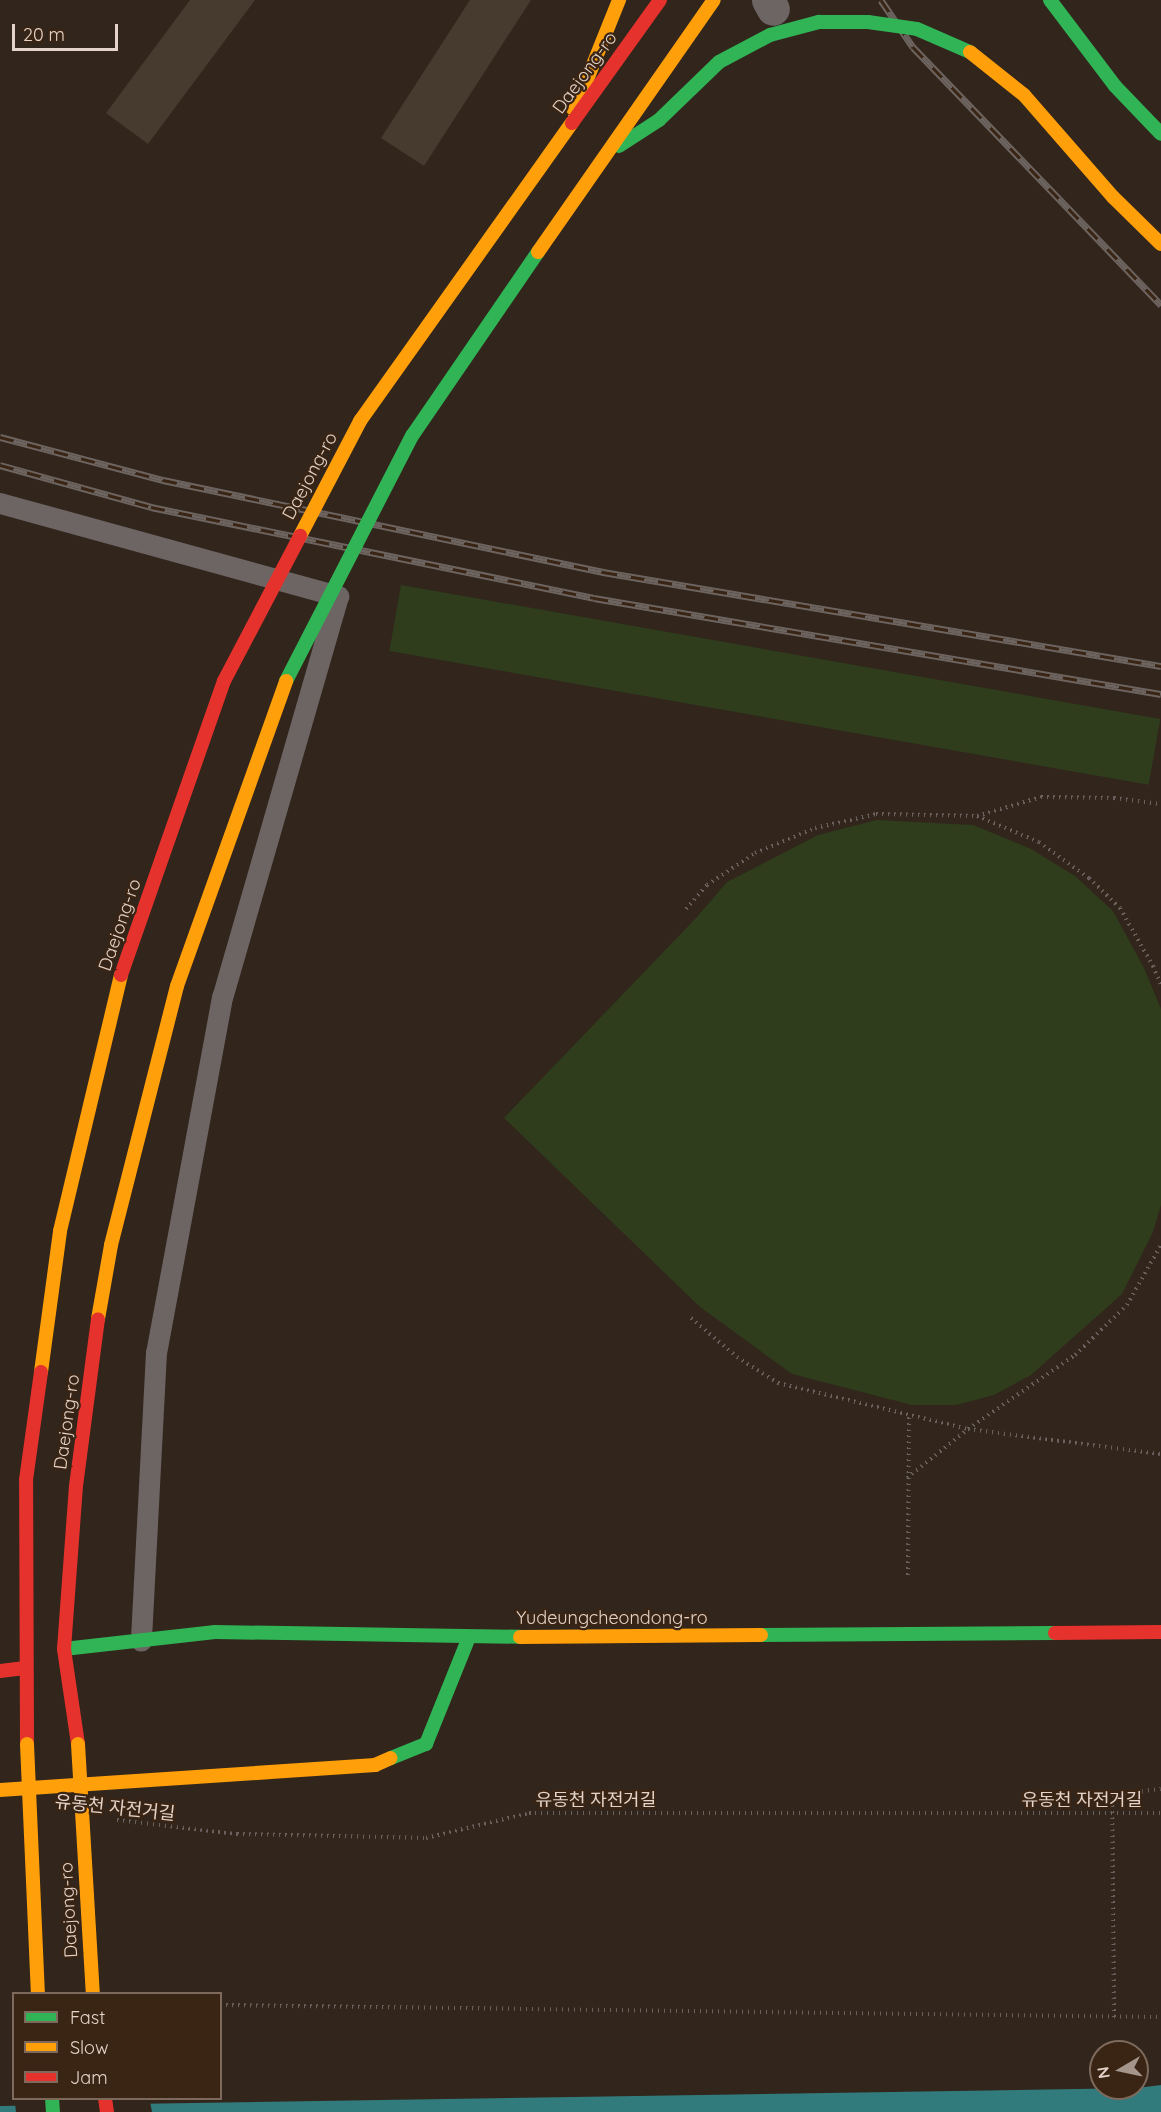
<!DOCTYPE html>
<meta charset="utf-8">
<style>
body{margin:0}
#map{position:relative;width:1161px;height:2112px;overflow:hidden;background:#31251c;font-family:Quicksand,"Noto Sans KR",sans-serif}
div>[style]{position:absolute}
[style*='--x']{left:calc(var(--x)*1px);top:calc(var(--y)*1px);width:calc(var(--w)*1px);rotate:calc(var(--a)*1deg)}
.green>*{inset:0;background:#2f3d1c;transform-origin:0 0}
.water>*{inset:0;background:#327b7c}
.pier>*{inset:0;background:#31251c}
.building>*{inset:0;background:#473a2f}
.path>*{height:4px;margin-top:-2px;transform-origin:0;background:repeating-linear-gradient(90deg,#6a605d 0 1.5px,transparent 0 6px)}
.lane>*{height:21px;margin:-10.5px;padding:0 10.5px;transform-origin:10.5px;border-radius:10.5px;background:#6d6464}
.street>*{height:33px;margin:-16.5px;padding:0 16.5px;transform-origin:16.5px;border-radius:16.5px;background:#6d6464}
.fast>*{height:14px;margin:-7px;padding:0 7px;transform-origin:7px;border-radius:7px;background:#30b455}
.slow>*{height:14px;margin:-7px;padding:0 7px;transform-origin:7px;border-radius:7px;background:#ff9f0a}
.jam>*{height:14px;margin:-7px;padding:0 7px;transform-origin:7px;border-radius:7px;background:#e5322d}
.rail>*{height:7px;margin-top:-3.5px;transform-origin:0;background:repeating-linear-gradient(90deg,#3a2413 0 14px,#6d6460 0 28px);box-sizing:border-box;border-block:2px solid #6d6460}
.fast-bridge>*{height:14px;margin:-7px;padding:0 7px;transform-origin:7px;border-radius:7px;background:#30b455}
.slow-bridge>*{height:14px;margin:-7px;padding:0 7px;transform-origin:7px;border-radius:7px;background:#ff9f0a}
.jam-bridge>*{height:14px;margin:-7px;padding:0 7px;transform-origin:7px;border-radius:7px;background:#e5322d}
span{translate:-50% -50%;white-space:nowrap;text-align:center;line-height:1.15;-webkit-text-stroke:4.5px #3a2413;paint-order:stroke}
.street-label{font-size:18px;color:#e3d3c9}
.legend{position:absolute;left:12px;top:1992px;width:210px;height:108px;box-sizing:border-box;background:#3a2413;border:2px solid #7e6a5c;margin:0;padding:8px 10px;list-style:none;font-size:18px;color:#e3d3c9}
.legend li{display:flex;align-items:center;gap:12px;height:30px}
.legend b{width:30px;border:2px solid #7e6a5c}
.north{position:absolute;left:1089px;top:2040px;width:60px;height:60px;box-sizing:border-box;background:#3a2413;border:2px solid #7e6a5c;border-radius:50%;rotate:261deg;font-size:16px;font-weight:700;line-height:24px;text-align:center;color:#e3d3c9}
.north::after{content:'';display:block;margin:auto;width:21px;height:27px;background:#a5968c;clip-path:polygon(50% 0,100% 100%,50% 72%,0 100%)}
.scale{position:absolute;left:12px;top:24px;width:106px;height:27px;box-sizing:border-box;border:3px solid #e3d3c9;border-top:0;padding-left:8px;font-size:18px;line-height:21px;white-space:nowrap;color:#e3d3c9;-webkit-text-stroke:4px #3a2413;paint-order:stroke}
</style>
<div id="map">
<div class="green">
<div style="left:401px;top:585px;width:771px;height:67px;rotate:10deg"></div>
<div style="clip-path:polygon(877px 820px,973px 825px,1031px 849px,1075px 876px,1113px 911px,1144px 968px,1161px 1009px,1161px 1205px,1153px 1232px,1122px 1294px,1031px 1375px,994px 1395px,956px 1405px,912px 1405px,792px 1374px,700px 1307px,504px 1118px,696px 918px,727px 882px,818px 835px)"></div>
</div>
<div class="water">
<div style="clip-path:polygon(1161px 2085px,1161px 2112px,0 2112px,0 2106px,1137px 2088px)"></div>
</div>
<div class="pier">
<div style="clip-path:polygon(150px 2101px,152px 2112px,16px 2112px,15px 2103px)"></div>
</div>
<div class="building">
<div style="clip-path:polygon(190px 0,255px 0,148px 144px,106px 113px)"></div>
<div style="clip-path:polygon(470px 0,531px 0,424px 166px,381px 138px)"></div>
</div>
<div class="path">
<div style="--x:977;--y:816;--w:67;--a:-16.5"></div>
<div style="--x:1041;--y:797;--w:73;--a:0.8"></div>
<div style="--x:1114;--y:798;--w:47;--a:7.3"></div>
<div style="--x:686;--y:909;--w:32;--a:-49"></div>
<div style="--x:707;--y:885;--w:58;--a:-33.7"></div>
<div style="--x:755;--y:853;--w:65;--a:-22.6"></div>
<div style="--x:815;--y:828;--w:63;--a:-12.9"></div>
<div style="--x:876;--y:814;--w:101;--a:1.1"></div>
<div style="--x:977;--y:816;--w:67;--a:22.8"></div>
<div style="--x:1039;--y:842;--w:62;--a:35.8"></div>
<div style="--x:1089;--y:878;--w:43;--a:44.1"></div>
<div style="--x:1120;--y:908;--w:67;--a:60.4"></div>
<div style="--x:1153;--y:966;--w:21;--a:67"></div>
<div style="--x:691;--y:1318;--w:60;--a:40.3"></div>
<div style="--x:737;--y:1357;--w:49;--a:32.4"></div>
<div style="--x:778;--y:1383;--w:195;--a:13.6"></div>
<div style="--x:968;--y:1429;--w:195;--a:7.4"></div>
<div style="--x:907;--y:1478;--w:78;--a:-38.8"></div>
<div style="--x:968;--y:1429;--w:130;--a:-34.7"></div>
<div style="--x:1075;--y:1355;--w:72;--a:-43.9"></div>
<div style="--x:1127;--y:1305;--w:69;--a:-60.5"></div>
<div style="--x:908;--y:1575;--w:160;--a:-89.6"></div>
<div style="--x:117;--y:1820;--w:121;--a:6.7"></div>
<div style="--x:237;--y:1834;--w:189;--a:1.2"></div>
<div style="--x:426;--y:1838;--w:106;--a:-13.6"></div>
<div style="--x:529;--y:1813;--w:632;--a:0"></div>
<div style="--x:220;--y:2005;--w:941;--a:0.73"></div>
<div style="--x:1114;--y:2017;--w:222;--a:-90.5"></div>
<div style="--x:1112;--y:1795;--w:49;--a:-7"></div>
</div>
<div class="lane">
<div style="--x:0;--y:503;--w:351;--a:15.4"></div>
<div style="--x:338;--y:596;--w:417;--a:106.1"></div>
<div style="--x:222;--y:997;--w:361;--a:100.5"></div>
<div style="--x:156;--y:1352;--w:289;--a:93"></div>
</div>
<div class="street">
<div style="--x:768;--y:0;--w:10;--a:61"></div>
</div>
<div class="fast">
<div style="--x:1050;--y:0;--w:108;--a:52.9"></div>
<div style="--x:1115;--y:86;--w:66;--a:46.2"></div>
<div style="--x:761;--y:1635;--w:294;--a:-0.4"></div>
<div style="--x:64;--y:1649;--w:152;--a:-6.4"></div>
<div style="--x:215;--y:1632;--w:305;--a:0.9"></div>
<div style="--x:391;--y:1758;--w:38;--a:-22"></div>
<div style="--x:426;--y:1744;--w:115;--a:-68.1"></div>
<div style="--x:52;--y:2098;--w:14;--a:86"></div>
</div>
<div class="slow">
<div style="--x:574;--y:112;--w:121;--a:-68.1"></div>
<div style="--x:98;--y:1319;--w:75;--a:-80"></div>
<div style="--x:111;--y:1245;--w:267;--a:-75.7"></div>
<div style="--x:41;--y:1372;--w:142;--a:-82.3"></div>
<div style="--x:60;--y:1231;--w:263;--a:-76.6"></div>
<div style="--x:520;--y:1637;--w:241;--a:-0.5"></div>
<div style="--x:0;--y:1790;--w:376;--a:-3.8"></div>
<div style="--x:375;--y:1765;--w:17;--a:-24"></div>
</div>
<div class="jam">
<div style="--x:1055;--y:1633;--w:106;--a:-0.5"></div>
<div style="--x:0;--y:1671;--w:25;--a:-7"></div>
<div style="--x:27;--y:1744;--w:264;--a:-90.2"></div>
<div style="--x:26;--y:1480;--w:109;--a:-82.1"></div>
<div style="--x:78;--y:1744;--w:96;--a:-98.4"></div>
<div style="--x:64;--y:1649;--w:163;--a:-85.8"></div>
<div style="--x:76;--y:1486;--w:168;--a:-82.5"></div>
<div style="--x:105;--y:2098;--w:14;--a:82"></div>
</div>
<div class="rail">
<div style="--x:881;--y:0;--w:57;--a:55.8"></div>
<div style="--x:913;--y:47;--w:358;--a:46.1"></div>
<div style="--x:0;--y:437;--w:169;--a:14.8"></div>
<div style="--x:163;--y:480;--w:450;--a:11.8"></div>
<div style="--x:603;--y:572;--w:566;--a:9.56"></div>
<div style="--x:0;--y:465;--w:157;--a:15.5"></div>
<div style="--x:151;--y:507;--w:452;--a:11.6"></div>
<div style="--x:594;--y:598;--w:575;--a:9.61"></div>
</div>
<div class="fast-bridge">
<div style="--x:619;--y:146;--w:48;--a:-33"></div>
<div style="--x:659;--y:120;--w:83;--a:-44"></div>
<div style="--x:719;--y:62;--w:58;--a:-27.9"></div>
<div style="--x:770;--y:35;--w:51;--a:-14.9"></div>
<div style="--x:819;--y:22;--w:49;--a:0"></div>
<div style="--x:868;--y:22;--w:49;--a:8.1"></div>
<div style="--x:917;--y:29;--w:58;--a:23.5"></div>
<div style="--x:286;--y:681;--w:276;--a:-62.8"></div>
<div style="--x:412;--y:436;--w:223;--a:-55.6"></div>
</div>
<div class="slow-bridge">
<div style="--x:970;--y:52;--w:69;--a:38.5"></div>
<div style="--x:1024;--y:95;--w:135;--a:48.9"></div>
<div style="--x:1113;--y:197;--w:67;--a:44.4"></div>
<div style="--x:538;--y:252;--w:307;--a:-55.1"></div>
<div style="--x:300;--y:536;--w:130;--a:-62.4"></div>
<div style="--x:360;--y:421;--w:366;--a:-54.6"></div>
<div style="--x:177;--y:986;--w:324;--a:-70.3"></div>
<div style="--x:27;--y:1744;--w:250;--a:87.5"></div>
<div style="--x:78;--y:1744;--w:250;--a:86.6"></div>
</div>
<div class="jam-bridge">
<div style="--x:572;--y:123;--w:151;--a:-54.4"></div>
<div style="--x:121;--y:975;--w:312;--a:-70.7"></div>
<div style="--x:224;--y:681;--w:164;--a:-62.3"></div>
</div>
<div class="street-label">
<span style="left:585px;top:73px;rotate:-54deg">Daejong-ro</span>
<span style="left:310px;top:476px;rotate:-62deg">Daejong-ro</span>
<span style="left:120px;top:925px;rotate:-71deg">Daejong-ro</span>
<span style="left:67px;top:1422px;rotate:-82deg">Daejong-ro</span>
<span style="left:612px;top:1618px">Yudeungcheondong-ro</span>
<span style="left:596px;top:1800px">유동천 자전거길</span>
<span style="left:1082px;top:1800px">유동천 자전거길</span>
<span style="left:115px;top:1808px;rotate:6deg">유동천 자전거길</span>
<span style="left:69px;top:1910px;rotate:-93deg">Daejong-ro</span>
</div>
<ul class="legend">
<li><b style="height:8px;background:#30b455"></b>Fast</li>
<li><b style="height:8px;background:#ff9f0a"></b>Slow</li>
<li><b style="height:8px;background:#e5322d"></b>Jam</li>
</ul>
<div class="north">N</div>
<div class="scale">20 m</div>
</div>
